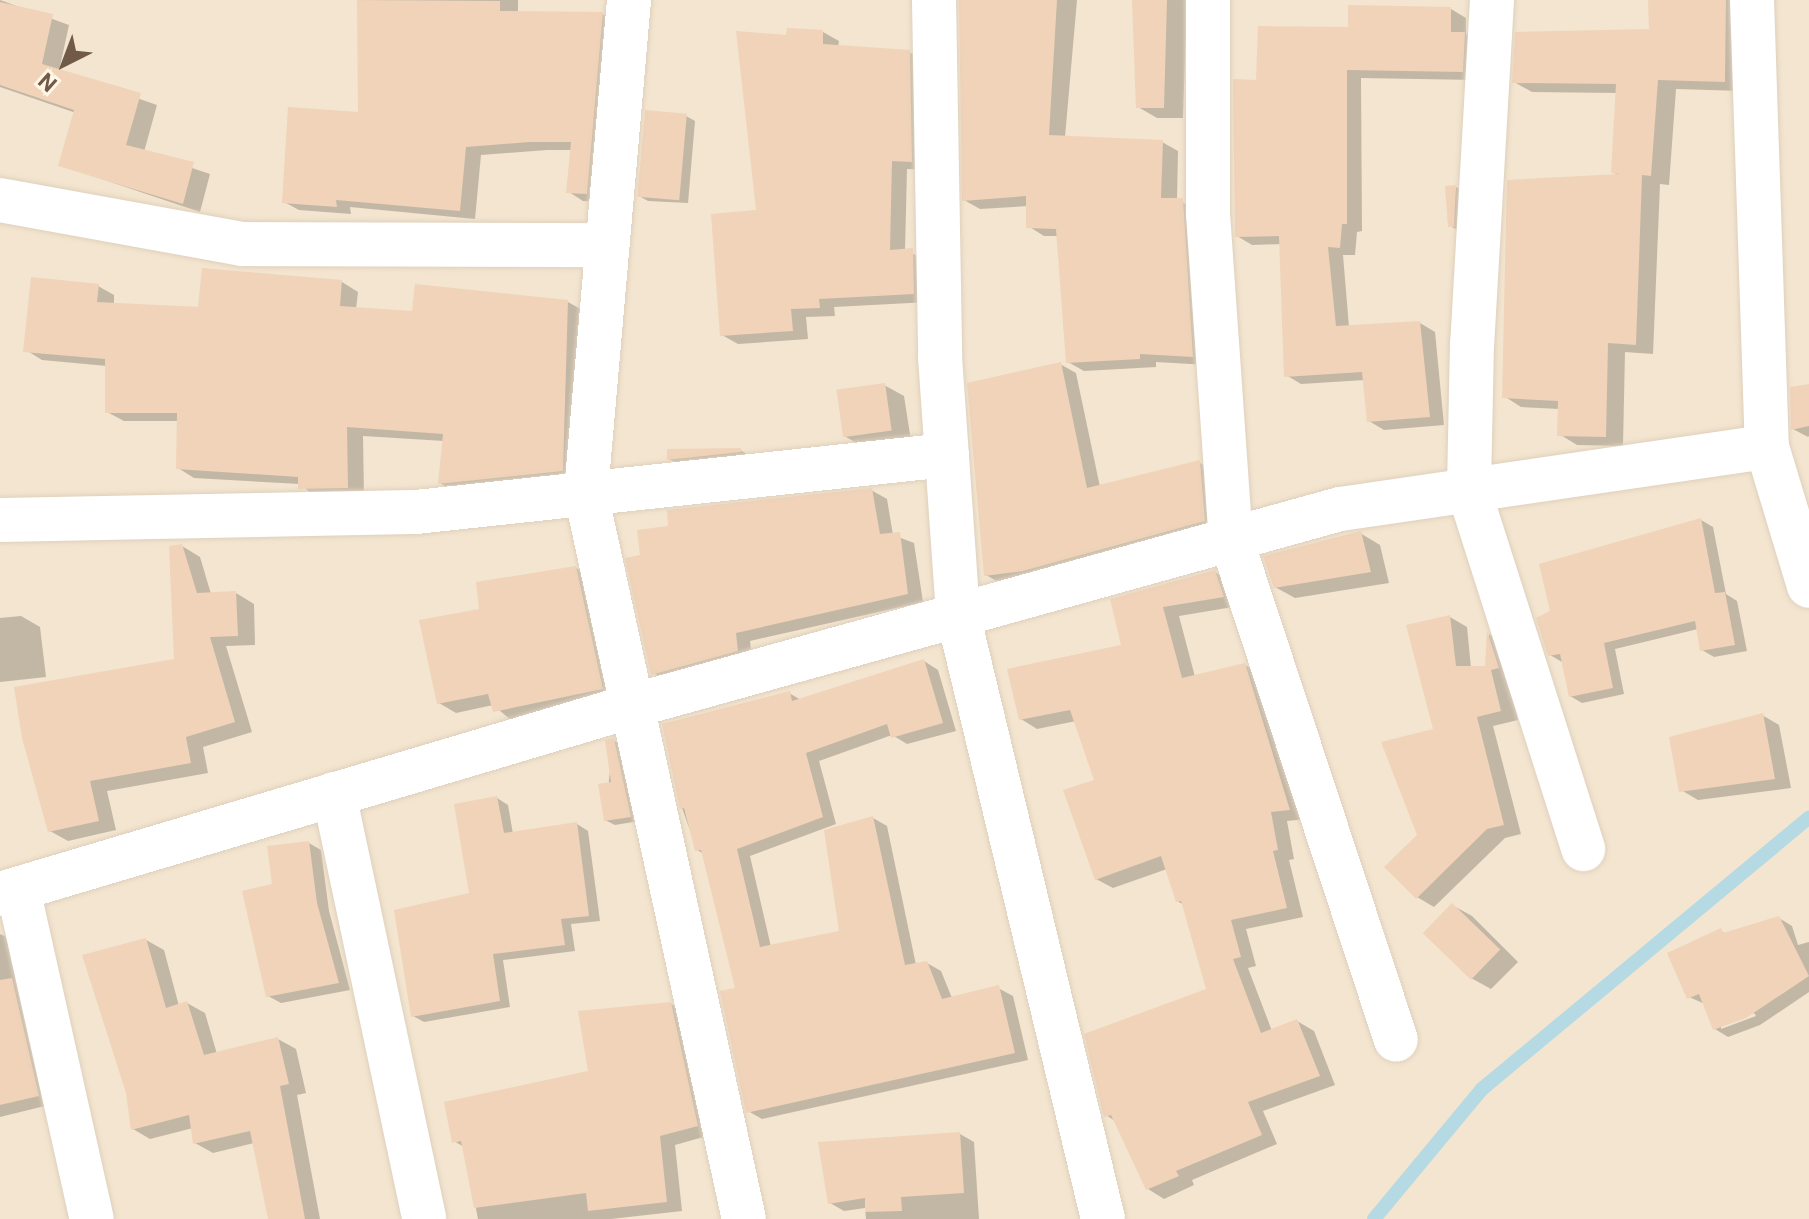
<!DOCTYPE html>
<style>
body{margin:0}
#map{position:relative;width:1809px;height:1219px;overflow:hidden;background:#fcf3e0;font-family:Roboto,sans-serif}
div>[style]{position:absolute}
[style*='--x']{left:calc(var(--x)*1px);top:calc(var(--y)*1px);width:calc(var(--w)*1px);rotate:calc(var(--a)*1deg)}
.residential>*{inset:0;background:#f3e5cf;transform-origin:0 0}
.shadow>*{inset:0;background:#0003}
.stream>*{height:14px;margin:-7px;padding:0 7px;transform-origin:7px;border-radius:7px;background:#b6dae4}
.building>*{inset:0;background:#f0d3b9;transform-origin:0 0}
.roads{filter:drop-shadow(0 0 2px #dfd0bd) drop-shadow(0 0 2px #dfd0bd)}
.minor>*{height:44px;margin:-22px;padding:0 22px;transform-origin:22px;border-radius:22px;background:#fff}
span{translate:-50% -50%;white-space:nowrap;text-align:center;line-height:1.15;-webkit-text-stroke:8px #fff7e6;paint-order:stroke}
.north{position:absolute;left:24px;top:24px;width:80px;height:80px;-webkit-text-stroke:6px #fff7e6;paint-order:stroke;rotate:222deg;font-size:22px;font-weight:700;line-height:32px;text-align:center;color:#725a48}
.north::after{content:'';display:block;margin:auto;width:28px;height:36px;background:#725a48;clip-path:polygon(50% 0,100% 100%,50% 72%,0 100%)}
</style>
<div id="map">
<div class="residential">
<div style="left:0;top:0;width:1809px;height:1219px"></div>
</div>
<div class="shadow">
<div style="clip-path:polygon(0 0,69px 25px,59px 71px,157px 105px,144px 152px,210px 174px,200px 212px,60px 165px,76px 113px,0 87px)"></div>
<div style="clip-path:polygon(358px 0,518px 0,518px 13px,602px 14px,617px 22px,602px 202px,583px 201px,569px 192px,572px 150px,547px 150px,481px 155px,475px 219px,350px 207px,351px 214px,299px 210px,284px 202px,361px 114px)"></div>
<div style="clip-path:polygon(1020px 0,1077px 0,1065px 137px,1162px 142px,1178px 151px,1177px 200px,1199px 210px,1208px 365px,1156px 362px,1156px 367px,1084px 371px,1068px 362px,1059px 236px,1044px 236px,1028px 226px,1028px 206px,980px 209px,964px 200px)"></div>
<div style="clip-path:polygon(1134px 0,1187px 0,1183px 118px,1157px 118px,1138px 107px)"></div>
<div style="clip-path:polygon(1650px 0,1750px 0,1742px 91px,1676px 89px,1669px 185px,1660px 184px,1653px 354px,1625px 352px,1623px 446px,1577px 445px,1559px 434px,1560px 409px,1521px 407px,1504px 396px,1619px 176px,1613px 172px,1618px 93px,1532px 92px,1514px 82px,1651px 31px)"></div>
<div style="clip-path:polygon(1451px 9px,1466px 18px,1466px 34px,1480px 42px,1477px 80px,1361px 78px,1362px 231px,1357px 232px,1355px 255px,1343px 255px,1349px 327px,1420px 323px,1435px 332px,1444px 425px,1384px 430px,1369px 421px,1365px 380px,1301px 384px,1286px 375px,1281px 244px,1252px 245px,1237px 236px,1258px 82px,1350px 29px)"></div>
<div style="clip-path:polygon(823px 32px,839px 41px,838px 47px,909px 52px,925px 61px,927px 170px,907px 169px,905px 251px,929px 260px,929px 302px,834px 307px,835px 316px,806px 317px,808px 339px,738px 344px,722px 335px,758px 211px,788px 37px)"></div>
<div style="clip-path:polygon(686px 116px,695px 121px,688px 203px,648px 201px,639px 196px)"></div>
<div style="clip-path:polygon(1456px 187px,1465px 192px,1459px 231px,1450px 226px)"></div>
<div style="clip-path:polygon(342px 282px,358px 292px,356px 309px,414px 314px,568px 302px,584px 311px,579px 480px,457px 493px,440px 483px,444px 441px,363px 436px,364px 497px,317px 498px,300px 484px,194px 478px,178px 468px,179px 421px,124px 421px,107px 412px,107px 366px,42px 360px,26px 350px,98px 286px,114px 295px,114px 305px,200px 309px)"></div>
<div style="clip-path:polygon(1060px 364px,1076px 373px,1100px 487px,1200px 463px,1216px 472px,1220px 529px,1002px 584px,986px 575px)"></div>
<div style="clip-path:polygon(1809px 384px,1809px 436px,1808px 437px,1793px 429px)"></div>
<div style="clip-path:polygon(884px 385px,904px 396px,911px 441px,864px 447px,844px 436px)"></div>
<div style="clip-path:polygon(740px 450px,759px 461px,688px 470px,669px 459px)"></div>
<div style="clip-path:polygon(871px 490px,887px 499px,893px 535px,914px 543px,923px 602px,750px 641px,752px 659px,668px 682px,653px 673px)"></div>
<div style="clip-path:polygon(1701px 520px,1713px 527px,1726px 594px,1737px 601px,1747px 651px,1714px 657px,1702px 650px,1698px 629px,1615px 649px,1624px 694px,1582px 703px,1570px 696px,1562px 662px,1550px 655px)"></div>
<div style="clip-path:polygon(1360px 533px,1380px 545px,1389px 583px,1295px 598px,1275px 587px)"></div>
<div style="clip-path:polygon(182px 546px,200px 557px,211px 594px,236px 593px,254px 604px,255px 645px,226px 646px,252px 732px,203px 747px,208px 773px,107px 791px,116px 830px,68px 841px,50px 831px,20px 724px,133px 697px,176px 661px)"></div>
<div style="clip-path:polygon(576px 568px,593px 577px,619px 698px,511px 720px,493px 705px,456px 713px,439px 703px,481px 610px)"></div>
<div style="clip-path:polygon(1215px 572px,1231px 582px,1239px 606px,1179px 616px,1195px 677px,1245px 665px,1262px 674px,1306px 819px,1287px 821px,1294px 859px,1289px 860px,1303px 917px,1246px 929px,1256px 966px,1248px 968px,1272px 1031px,1297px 1021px,1314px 1031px,1335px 1085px,1263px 1111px,1277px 1144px,1192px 1180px,1194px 1185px,1164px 1199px,1148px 1189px,1115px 1121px,1106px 1115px,1208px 990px,1184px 905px,1177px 901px,1167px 869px,1113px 888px,1096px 879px,1097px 781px,1076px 721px,1037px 729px,1021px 719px,1124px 646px,1112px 600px)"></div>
<div style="clip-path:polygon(21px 616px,40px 627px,46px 677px,0 682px,0 618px)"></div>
<div style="clip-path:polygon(1450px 617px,1467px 627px,1471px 668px,1487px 668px,1489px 634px,1504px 643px,1518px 720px,1493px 726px,1521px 834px,1505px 838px,1434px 907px,1417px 897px,1419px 836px)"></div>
<div style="clip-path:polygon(924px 661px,938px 670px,956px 731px,907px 744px,892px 735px,819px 761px,836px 824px,750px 856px,771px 947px,841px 933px,873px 818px,887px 826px,916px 965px,927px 963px,941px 971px,952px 998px,998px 988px,1013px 996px,1028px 1060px,762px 1119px,748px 1111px,738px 990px,704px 854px,697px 850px,682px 808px,789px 693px,801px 700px)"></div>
<div style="clip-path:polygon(1762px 715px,1779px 725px,1791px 788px,1698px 800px,1681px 790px)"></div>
<div style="clip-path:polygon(613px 740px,622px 745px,639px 821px,615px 825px,605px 820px)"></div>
<div style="clip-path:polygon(497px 798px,508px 805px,513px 834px,577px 824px,588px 831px,600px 921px,571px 924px,575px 951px,503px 960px,510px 1007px,424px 1022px,413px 1016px,472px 895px)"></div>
<div style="clip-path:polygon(309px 843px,321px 850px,329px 911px,350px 990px,281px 1003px,268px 996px,274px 885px)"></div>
<div style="clip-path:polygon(1452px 905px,1472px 916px,1518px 962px,1491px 989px,1471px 978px)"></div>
<div style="clip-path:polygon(evenodd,1779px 918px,1792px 926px,1798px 945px,1809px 942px,1809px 992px,1760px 1025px,1728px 1037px,1715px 1029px,1705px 1004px,1689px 997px,1721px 931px,1726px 934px,1779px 918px,1754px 1013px,1756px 1016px,1721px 1029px,1721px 1025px,1754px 1013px)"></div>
<div style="clip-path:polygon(0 934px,17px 942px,53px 1104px,0 1117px)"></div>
<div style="clip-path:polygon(146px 940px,164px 950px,179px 1006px,187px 1003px,205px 1013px,217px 1054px,278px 1039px,296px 1049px,306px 1093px,297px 1095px,320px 1219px,269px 1219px,254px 1143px,213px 1153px,195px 1143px,193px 1128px,150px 1139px,133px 1129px)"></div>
<div style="clip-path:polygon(671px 1004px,687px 1013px,714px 1134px,675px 1145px,682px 1211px,611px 1219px,478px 1219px,464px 1147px,454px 1141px,590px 1072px)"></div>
<div style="clip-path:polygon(960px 1134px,974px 1142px,979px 1219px,866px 1219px,865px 1208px,844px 1211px,830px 1203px)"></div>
</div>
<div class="stream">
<div style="--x:1374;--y:1219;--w:169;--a:-50.3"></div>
<div style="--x:1482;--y:1089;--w:425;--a:-39.7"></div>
</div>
<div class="building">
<div style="clip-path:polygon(357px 0,500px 1px,500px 11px,603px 12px,587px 194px,566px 193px,571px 142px,530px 142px,466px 147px,460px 211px,336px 200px,337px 207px,282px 203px,288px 107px,358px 112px)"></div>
<div style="clip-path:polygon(959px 0,1057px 0,1049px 135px,1163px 140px,1161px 198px,1183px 198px,1193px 357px,1140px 354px,1140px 359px,1066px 363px,1056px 229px,1026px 228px,1026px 196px,962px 201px)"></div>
<div style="clip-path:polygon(1132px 0,1167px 0,1164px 108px,1136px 108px)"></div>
<div style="clip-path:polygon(1648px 0,1726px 0,1725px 82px,1658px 80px,1651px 176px,1642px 175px,1636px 345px,1608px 343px,1606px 437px,1557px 436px,1558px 401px,1502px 398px,1507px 180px,1620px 174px,1611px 173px,1616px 84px,1512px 83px,1515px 32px,1649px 29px)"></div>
<div style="clip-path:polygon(0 2px,53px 14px,42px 64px,141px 93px,126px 145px,194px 162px,183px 204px,58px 166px,74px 110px,0 85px)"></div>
<div style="clip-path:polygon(1348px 5px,1451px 7px,1451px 32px,1465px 32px,1463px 72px,1347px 70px,1347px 224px,1342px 224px,1340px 248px,1328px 247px,1336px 326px,1420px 321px,1430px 417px,1367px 422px,1362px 372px,1284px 377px,1279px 236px,1235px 237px,1233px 79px,1256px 80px,1258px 26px,1348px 27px)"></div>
<div style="clip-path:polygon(787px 28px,823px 30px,823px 44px,910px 50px,912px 162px,892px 161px,890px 250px,913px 248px,914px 294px,819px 299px,820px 308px,791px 309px,793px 331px,720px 336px,711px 214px,756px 210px,736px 31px,786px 35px)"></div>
<div style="left:645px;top:110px;width:42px;height:87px;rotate:5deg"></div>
<div style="clip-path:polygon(1456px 185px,1454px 227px,1448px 227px,1445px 186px)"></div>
<div style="clip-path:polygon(202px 268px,342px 280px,340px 306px,412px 311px,415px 284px,568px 300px,563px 471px,438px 484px,443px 434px,347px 427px,348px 488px,298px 489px,298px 477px,176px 469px,177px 413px,105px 413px,105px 359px,23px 352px,31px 277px,99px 284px,97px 302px,198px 307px)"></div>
<div style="clip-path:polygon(1061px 362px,1087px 488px,1200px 460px,1205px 521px,1023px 571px,984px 576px,967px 383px)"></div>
<div style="left:885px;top:383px;width:48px;height:49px;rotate:82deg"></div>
<div style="clip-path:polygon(1809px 384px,1809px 426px,1791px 430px,1790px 387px)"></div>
<div style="clip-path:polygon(741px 448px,741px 452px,667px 460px,667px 449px)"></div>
<div style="clip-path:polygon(872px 488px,880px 534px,900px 532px,908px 594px,736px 633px,738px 651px,651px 675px,625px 558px,640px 555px,637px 530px,668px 526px,667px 510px)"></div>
<div style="clip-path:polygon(1701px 518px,1715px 593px,1725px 592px,1735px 645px,1700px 651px,1695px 621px,1604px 643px,1613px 688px,1569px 697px,1560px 654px,1548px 656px,1536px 618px,1550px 611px,1539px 564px)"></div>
<div style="clip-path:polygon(1361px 531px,1371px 572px,1274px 588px,1263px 556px)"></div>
<div style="clip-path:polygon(182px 544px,197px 593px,236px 591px,238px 636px,210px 637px,235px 722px,186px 737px,191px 763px,90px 781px,99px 821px,48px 832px,22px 738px,14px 687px,174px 659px,169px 546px)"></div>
<div style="clip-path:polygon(576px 566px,603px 689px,493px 712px,488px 694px,437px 704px,419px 620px,479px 609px,476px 582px)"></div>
<div style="clip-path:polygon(1215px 570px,1224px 597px,1163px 607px,1182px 678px,1245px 663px,1290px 810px,1271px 812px,1278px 850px,1273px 851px,1287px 908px,1231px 920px,1241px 957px,1233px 959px,1261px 1033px,1297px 1019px,1320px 1076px,1248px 1102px,1262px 1135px,1176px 1171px,1179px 1176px,1146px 1190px,1111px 1115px,1104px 1117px,1084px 1034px,1206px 989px,1181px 901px,1176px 902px,1161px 856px,1095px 880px,1063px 790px,1094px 780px,1070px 710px,1019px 720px,1007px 669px,1121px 645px,1110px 599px)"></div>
<div style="clip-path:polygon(1450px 615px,1456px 666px,1485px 666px,1487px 631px,1499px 668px,1491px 670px,1501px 711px,1477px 717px,1504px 825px,1487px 829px,1416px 899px,1384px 867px,1417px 835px,1381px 742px,1433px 729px,1406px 625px)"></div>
<div style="clip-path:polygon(924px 659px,943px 723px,891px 738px,887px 724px,806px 753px,823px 817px,737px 849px,760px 947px,839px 931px,824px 830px,873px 816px,905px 965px,927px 961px,942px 999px,999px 985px,1015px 1053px,746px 1113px,720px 991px,735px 988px,701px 850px,695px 851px,684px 808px,680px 809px,662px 724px,790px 691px,792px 701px)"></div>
<div style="clip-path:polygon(1763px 713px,1775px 779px,1679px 792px,1669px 737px)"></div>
<div style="clip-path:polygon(614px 738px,631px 817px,604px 821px,598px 784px,611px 782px,605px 740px)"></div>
<div style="clip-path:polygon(497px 796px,504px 833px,577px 822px,589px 916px,561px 919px,565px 945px,493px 954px,500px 1001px,411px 1017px,394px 910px,469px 893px,454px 804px)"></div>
<div style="clip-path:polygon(309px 841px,317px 903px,339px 983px,266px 997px,242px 891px,272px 884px,267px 846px)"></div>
<div style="left:1452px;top:903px;width:67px;height:42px;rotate:44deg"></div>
<div style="clip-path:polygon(1779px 916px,1809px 976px,1746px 1018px,1713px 1030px,1699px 994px,1687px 999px,1667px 953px,1721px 928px,1723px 933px)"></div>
<div style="clip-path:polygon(146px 938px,166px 1008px,187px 1001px,204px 1055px,278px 1037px,289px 1084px,280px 1086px,305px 1219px,268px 1219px,250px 1131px,193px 1144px,189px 1115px,131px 1130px,126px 1093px,82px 955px)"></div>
<div style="clip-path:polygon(12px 978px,39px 1096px,0 1105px,0 980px)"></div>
<div style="clip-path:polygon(671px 1002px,698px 1126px,660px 1136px,667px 1202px,588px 1211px,586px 1193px,474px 1208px,461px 1141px,452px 1143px,444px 1102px,588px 1071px,578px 1011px)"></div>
<div style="clip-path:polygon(960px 1132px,964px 1193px,901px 1197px,902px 1211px,865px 1212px,865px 1198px,828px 1204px,818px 1142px)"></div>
</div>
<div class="roads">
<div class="minor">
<div style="--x:629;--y:0;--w:496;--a:95"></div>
<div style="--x:586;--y:494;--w:742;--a:77.71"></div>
<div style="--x:934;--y:0;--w:357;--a:89"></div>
<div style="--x:940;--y:357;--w:259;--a:86"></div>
<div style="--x:958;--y:615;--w:621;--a:76.5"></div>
<div style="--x:1208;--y:0;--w:214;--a:90"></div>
<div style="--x:1208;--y:214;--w:326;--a:86"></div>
<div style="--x:1231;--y:539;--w:527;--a:71.77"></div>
<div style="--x:1492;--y:0;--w:344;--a:93.3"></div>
<div style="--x:1472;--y:343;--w:148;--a:91.2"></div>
<div style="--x:1469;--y:491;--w:376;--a:72.3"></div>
<div style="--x:1752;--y:0;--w:447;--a:88.1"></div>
<div style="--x:1767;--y:447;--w:145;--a:73.2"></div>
<div style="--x:0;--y:200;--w:246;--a:10.3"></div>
<div style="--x:242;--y:244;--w:365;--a:0.2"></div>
<div style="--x:0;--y:520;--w:416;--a:-1.1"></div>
<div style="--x:416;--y:512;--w:534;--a:-6.13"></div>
<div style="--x:334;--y:794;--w:434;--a:78"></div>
<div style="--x:18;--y:889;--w:338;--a:77.4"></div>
<div style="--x:0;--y:894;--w:659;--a:-16.57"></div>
<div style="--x:632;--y:706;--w:735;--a:-15.55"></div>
<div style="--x:1340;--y:509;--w:431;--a:-8.3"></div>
</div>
</div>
<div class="north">N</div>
</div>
